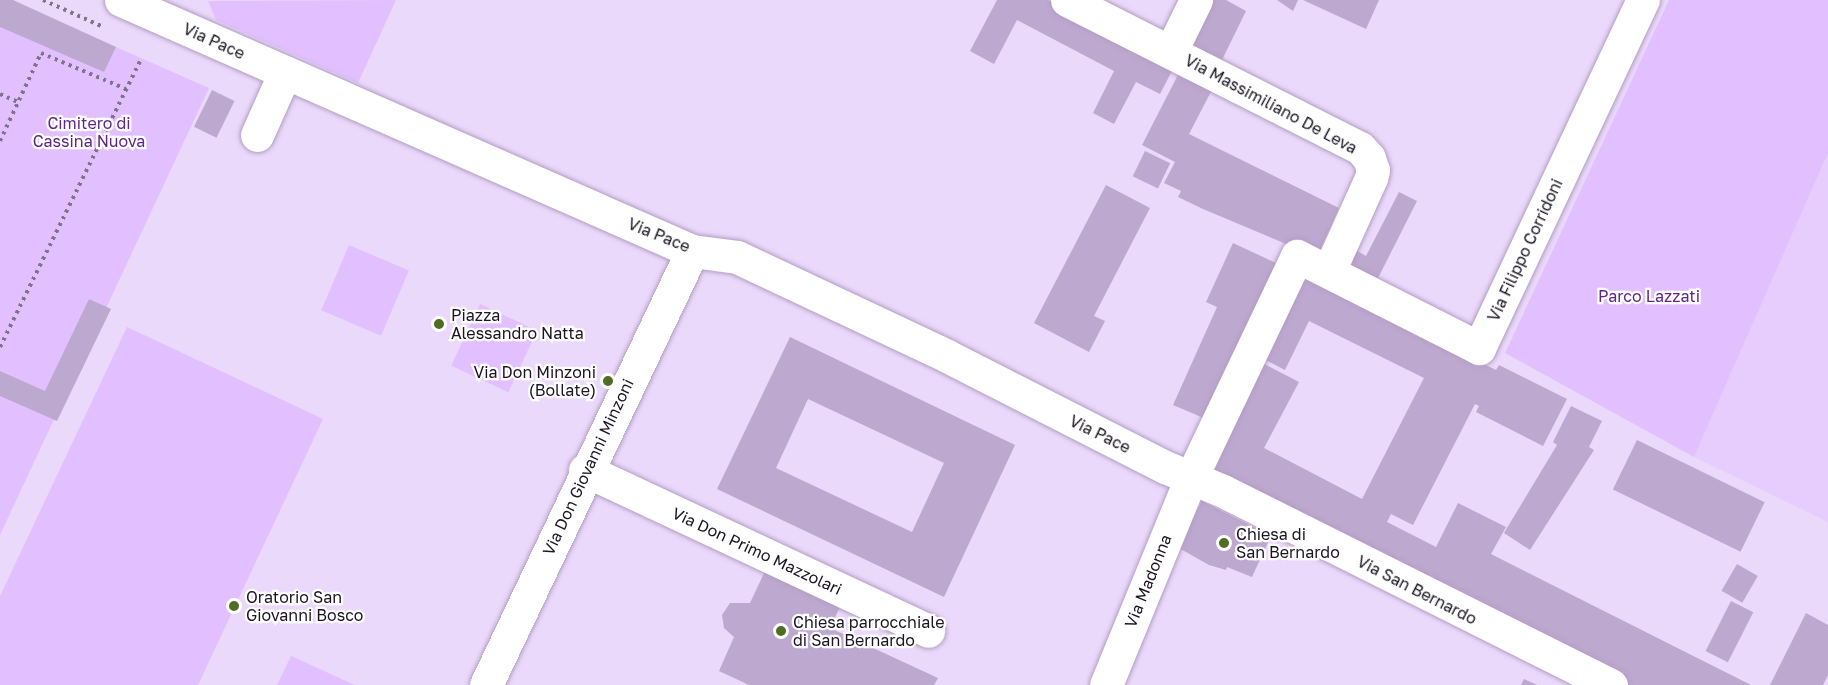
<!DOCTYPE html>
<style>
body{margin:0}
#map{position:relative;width:1828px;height:685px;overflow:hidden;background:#ead9fa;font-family:"Golos Text",sans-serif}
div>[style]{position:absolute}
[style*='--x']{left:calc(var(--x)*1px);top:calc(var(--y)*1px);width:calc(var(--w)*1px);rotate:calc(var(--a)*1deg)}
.built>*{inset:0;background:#e7cdfe}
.green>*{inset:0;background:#e2c0ff;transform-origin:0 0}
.building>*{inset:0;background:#bda8cf;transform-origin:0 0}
.path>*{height:4px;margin-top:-2px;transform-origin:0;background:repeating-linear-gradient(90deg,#7f738a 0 3px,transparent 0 7.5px)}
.roads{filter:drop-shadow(0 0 2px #b39dc5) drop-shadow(0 0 2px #b39dc5)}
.minor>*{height:33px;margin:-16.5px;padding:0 16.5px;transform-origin:16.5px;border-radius:16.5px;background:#fff}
.dots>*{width:16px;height:16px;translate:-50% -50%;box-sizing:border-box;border:3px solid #fff;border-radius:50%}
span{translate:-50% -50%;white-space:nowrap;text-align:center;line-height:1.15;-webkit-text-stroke:4.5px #fff;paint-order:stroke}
.street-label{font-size:16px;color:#1c1423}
.park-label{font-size:16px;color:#5f2783}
.poi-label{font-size:16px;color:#1c1423}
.left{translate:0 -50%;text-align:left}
.right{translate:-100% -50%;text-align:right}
</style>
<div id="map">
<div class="built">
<div style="clip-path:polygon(1828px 153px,1828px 522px,1694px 457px)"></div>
</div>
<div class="green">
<div style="clip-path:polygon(0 0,9px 0,209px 88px,0 535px)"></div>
<div style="clip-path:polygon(396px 0,358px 83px,216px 20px,208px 1px)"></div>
<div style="clip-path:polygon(1669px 0,1828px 0,1828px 153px,1694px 457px,1505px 353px)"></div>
<div style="left:349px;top:245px;width:65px;height:71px;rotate:23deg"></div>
<div style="left:480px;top:304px;width:63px;height:68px;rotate:25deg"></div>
<div style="clip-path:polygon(127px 327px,323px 419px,198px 685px,0 685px,0 596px)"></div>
<div style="clip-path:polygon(291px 656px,355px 685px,277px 685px)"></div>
</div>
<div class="building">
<div style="clip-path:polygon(0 0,13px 0,116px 47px,104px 72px,0 27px)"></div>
<div style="clip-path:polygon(997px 0,1048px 0,1175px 65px,1160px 94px,1136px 82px,1114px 124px,1093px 113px,1114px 71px,1017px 20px,994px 64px,970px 51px)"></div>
<div style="clip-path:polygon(1210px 0,1226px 0,1246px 11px,1222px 60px,1188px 43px)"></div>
<div style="clip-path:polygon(1277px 0,1298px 0,1293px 11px)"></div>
<div style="clip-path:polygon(1303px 0,1379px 0,1366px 29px)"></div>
<div style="clip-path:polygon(1182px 67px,1215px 84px,1189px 134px,1339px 208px,1317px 257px,1203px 209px,1178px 197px,1181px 191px,1164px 183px,1175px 162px,1142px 145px)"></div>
<div style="left:212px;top:90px;width:25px;height:41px;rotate:26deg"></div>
<div style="left:1145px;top:151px;width:28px;height:28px;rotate:26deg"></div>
<div style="clip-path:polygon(1106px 185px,1150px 208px,1094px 316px,1105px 321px,1089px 352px,1034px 323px)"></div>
<div style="clip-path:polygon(1399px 192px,1417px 201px,1377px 280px,1345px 263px,1352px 248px,1366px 256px)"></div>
<div style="clip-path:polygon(1233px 243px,1276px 263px,1206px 419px,1173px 405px,1217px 307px,1206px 302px)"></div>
<div style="clip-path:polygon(1304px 273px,1496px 370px,1499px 365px,1567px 399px,1543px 446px,1476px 412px,1479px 406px,1475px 404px,1413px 525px,1391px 514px,1387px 522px,1436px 547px,1458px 503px,1506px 527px,1491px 554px,1751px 685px,1624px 685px,1214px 474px,1207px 456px,1238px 415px,1264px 364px,1299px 382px,1264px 448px,1362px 499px,1424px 378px,1309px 321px,1285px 370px,1254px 354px)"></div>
<div style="clip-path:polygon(89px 299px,111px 309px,57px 421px,0 396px,0 371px,45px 391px)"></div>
<div style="clip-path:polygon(evenodd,790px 337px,1015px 445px,944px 597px,717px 489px,790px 337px,808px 399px,944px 463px,912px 532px,776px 468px,808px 399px)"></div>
<div style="clip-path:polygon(1571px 406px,1602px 421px,1589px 447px,1594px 450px,1530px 550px,1504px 533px,1557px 445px,1553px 442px)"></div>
<div style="left:1637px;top:440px;width:142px;height:55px;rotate:26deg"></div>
<div style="clip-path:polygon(1202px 501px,1271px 536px,1252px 577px,1227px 567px,1226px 570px,1209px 565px,1177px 547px)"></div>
<div style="left:1737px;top:564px;width:24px;height:31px;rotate:30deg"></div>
<div style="clip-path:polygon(766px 569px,841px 605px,830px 628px,938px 678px,934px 685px,749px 685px,719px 671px,734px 637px,724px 628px,722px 615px,730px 603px,750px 603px)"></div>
<div style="left:1731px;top:601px;width:25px;height:56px;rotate:27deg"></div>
<div style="clip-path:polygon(1806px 613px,1828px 625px,1828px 675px,1823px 685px,1770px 685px)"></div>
<div style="clip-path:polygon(1524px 679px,1537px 685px,1521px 685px)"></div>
</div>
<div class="path">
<div style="--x:43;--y:0;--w:64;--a:24.1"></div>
<div style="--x:0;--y:94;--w:20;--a:24"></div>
<div style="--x:0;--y:141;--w:97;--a:-65"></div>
<div style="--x:41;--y:53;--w:92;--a:23"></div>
<div style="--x:0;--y:347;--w:318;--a:-63.9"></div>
</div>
<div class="roads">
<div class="minor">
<div style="--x:121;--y:0;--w:624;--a:23.73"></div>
<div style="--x:692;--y:251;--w:45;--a:7.6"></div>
<div style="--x:737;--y:257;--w:232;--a:25.2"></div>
<div style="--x:947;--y:356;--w:245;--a:27"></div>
<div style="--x:1165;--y:467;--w:63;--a:22.5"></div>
<div style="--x:1223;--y:491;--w:434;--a:26.6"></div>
<div style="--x:1067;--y:0;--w:328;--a:26.8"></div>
<div style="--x:1360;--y:148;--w:13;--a:48"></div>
<div style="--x:1369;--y:158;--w:13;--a:72"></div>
<div style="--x:1373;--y:170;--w:8;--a:104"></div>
<div style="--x:1371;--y:178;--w:102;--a:114.3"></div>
<div style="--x:1171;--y:51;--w:57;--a:-63.9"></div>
<div style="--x:257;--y:135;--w:69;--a:-66"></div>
<div style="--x:585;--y:470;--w:379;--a:25.1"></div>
<div style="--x:486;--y:685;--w:480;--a:-64.6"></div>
<div style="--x:1106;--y:685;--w:224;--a:-67.7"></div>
<div style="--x:1191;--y:478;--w:246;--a:-64.5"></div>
<div style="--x:1297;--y:256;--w:204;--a:26.8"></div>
<div style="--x:1479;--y:348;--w:385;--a:-64.8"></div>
</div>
</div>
<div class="dots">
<div style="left:439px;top:324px;background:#4f6e24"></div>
<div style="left:608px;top:381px;background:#4f6e24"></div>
<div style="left:1224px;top:543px;background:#4f6e24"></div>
<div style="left:234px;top:606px;background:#4f6e24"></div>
<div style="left:781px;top:631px;background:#4f6e24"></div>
</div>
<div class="street-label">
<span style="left:214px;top:41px;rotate:24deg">Via Pace</span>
<span style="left:1271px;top:104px;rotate:28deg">Via Massimiliano De Leva</span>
<span style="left:659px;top:235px;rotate:22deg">Via Pace</span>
<span style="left:1525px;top:250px;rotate:-65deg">Via Filippo Corridoni</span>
<span style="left:1100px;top:434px;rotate:26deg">Via Pace</span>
<span style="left:588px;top:467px;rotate:-65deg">Via Don Giovanni Minzoni</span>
<span style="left:757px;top:551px;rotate:25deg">Via Don Primo Mazzolari</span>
<span style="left:1148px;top:581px;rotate:-68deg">Via Madonna</span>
<span style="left:1417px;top:590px;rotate:27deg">Via San Bernardo</span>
</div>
<div class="park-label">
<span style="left:89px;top:132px">Cimitero di<br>Cassina Nuova</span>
<span style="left:1649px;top:296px">Parco Lazzati</span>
</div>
<div class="poi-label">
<span class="left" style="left:451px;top:324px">Piazza<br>Alessandro Natta</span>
<span class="right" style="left:596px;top:381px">Via Don Minzoni<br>(Bollate)</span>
<span class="left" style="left:1236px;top:543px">Chiesa di<br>San Bernardo</span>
<span class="left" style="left:246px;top:606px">Oratorio San<br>Giovanni Bosco</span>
<span class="left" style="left:793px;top:631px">Chiesa parrocchiale<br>di San Bernardo</span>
</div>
</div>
